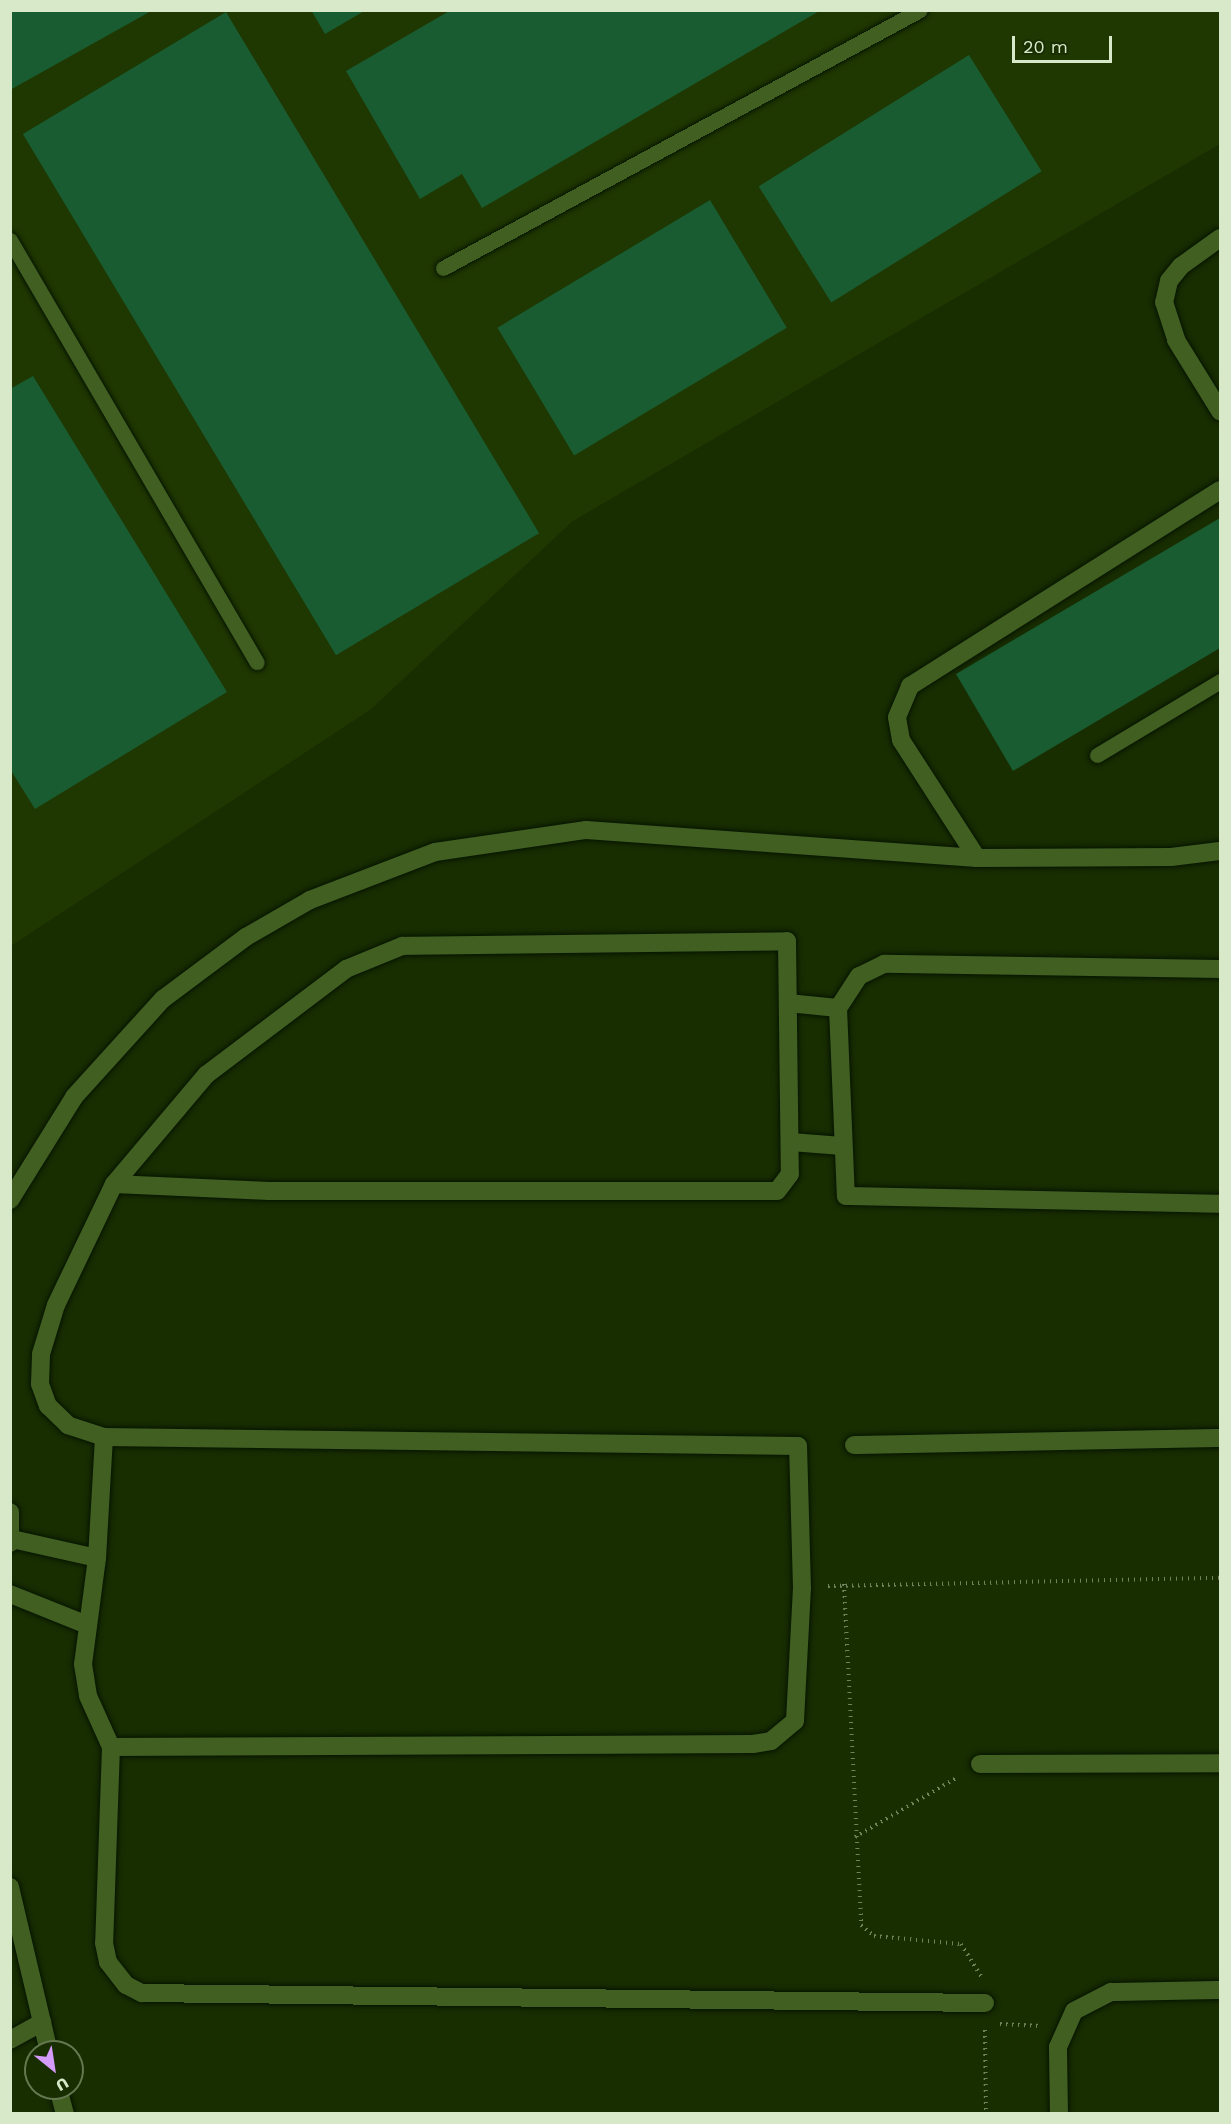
<!DOCTYPE html>
<style>
body{margin:0}
#map{position:relative;width:1231px;height:2124px;overflow:hidden;background:#182d00;font-family:"Work Sans",sans-serif}
div>[style]{position:absolute}
[style*='--x']{left:calc(var(--x)*1px);top:calc(var(--y)*1px);width:calc(var(--w)*1px);rotate:calc(var(--a)*1deg)}
.built>*{inset:0;background:#1f3700}
.building>*{inset:0;background:#1a5c31;transform-origin:0 0}
.path>*{height:4px;margin-top:-2px;transform-origin:0;background:repeating-linear-gradient(90deg,#70835c 0 1.5px,transparent 0 6px)}
.roads{filter:drop-shadow(0 0 2px #061400) drop-shadow(0 0 2px #061400)}
.lane>*{height:15px;margin:-7.5px;padding:0 7.5px;transform-origin:7.5px;border-radius:7.5px;background:#415f21}
.street>*{height:18px;margin:-9px;padding:0 9px;transform-origin:9px;border-radius:9px;background:#415f21}
span{translate:-50% -50%;white-space:nowrap;text-align:center;line-height:1.15;-webkit-text-stroke:6px #182d00;paint-order:stroke}
.frame{position:absolute;inset:0;border:12px solid #d7e9c8;pointer-events:none}
.north{position:absolute;left:24px;top:2040px;width:60px;height:60px;box-sizing:border-box;background:#182d00;border:2px solid #647850;border-radius:50%;rotate:150deg;font-size:16px;font-weight:700;line-height:24px;text-align:center;color:#d7e9c8}
.north::after{content:'';display:block;margin:auto;width:21px;height:27px;background:#d59bfb;clip-path:polygon(50% 0,100% 100%,50% 72%,0 100%)}
.scale{position:absolute;left:1012px;top:36px;width:100px;height:27px;box-sizing:border-box;border:3px solid #d7e9c8;border-top:0;padding-left:8px;font-size:18px;line-height:21px;white-space:nowrap;color:#d7e9c8;-webkit-text-stroke:4px #182d00;paint-order:stroke}
</style>
<div id="map">
<div class="built">
<div style="clip-path:polygon(11px 11px,1220px 11px,1220px 144px,573px 521px,370px 710px,11px 946px)"></div>
</div>
<div class="building">
<div style="clip-path:polygon(10px 10px,153px 10px,10px 90px)"></div>
<div style="clip-path:polygon(311px 10px,366px 10px,325px 34px)"></div>
<div style="clip-path:polygon(451px 10px,821px 10px,482px 208px,462px 174px,420px 199px,346px 71px)"></div>
<div style="left:226px;top:12px;width:608px;height:237px;rotate:59deg"></div>
<div style="left:969px;top:55px;width:137px;height:248px;rotate:58deg"></div>
<div style="left:710px;top:200px;width:149px;height:248px;rotate:59deg"></div>
<div style="clip-path:polygon(33px 376px,227px 692px,35px 809px,10px 769px,10px 389px)"></div>
<div style="clip-path:polygon(1220px 518px,1220px 648px,1013px 771px,956px 674px)"></div>
</div>
<div class="path">
<div style="--x:844;--y:1584;--w:341;--a:87.1"></div>
<div style="--x:861;--y:1925;--w:17;--a:40"></div>
<div style="--x:874;--y:1936;--w:87;--a:5.3"></div>
<div style="--x:961;--y:1944;--w:39;--a:58"></div>
<div style="--x:828;--y:1586;--w:392;--a:-1.2"></div>
<div style="--x:855;--y:1837;--w:119;--a:-30.2"></div>
<div style="--x:1000;--y:2024;--w:41;--a:2.8"></div>
<div style="--x:985;--y:2030;--w:84;--a:89.3"></div>
</div>
<div class="roads">
<div class="lane">
<div style="--x:10;--y:240;--w:489;--a:59.7"></div>
<div style="--x:443;--y:268;--w:542;--a:-28.41"></div>
<div style="--x:1097;--y:755;--w:144;--a:-31"></div>
</div>
<div class="street">
<div style="--x:1220;--y:238;--w:48;--a:144.3"></div>
<div style="--x:1181;--y:266;--w:19;--a:129"></div>
<div style="--x:1169;--y:281;--w:22;--a:103"></div>
<div style="--x:1164;--y:302;--w:40;--a:72"></div>
<div style="--x:1176;--y:340;--w:84;--a:58.2"></div>
<div style="--x:977;--y:858;--w:140;--a:-122.8"></div>
<div style="--x:901;--y:740;--w:23;--a:-100"></div>
<div style="--x:897;--y:717;--w:34;--a:-67"></div>
<div style="--x:910;--y:686;--w:367;--a:-32.3"></div>
<div style="--x:1220;--y:969;--w:336;--a:-179.1"></div>
<div style="--x:884;--y:964;--w:28;--a:154"></div>
<div style="--x:859;--y:976;--w:38;--a:123"></div>
<div style="--x:838;--y:1008;--w:188;--a:87.6"></div>
<div style="--x:846;--y:1196;--w:374;--a:1.2"></div>
<div style="--x:788;--y:1003;--w:50;--a:5.7"></div>
<div style="--x:791;--y:1142;--w:51;--a:4.5"></div>
<div style="--x:10;--y:1200;--w:121;--a:-58.1"></div>
<div style="--x:74;--y:1097;--w:132;--a:-47.8"></div>
<div style="--x:163;--y:999;--w:104;--a:-36.8"></div>
<div style="--x:246;--y:937;--w:74;--a:-30"></div>
<div style="--x:310;--y:900;--w:134;--a:-21"></div>
<div style="--x:435;--y:852;--w:153;--a:-8.3"></div>
<div style="--x:586;--y:830;--w:392;--a:4.1"></div>
<div style="--x:977;--y:858;--w:194;--a:-0.3"></div>
<div style="--x:1171;--y:857;--w:49;--a:-7"></div>
<div style="--x:104;--y:1437;--w:121;--a:93.3"></div>
<div style="--x:97;--y:1558;--w:107;--a:97.5"></div>
<div style="--x:83;--y:1664;--w:32;--a:81"></div>
<div style="--x:88;--y:1696;--w:56;--a:65.7"></div>
<div style="--x:111;--y:1747;--w:196;--a:92"></div>
<div style="--x:104;--y:1943;--w:19;--a:78"></div>
<div style="--x:108;--y:1962;--w:29;--a:52"></div>
<div style="--x:126;--y:1985;--w:18;--a:27"></div>
<div style="--x:142;--y:1993;--w:843;--a:0.68"></div>
<div style="--x:854;--y:1445;--w:366;--a:-1.1"></div>
<div style="--x:10;--y:1512;--w:31;--a:90"></div>
<div style="--x:12;--y:1539;--w:87;--a:12.6"></div>
<div style="--x:10;--y:1594;--w:83;--a:21.9"></div>
<div style="--x:111;--y:1747;--w:642;--a:-0.27"></div>
<div style="--x:753;--y:1744;--w:18;--a:-9"></div>
<div style="--x:771;--y:1741;--w:31;--a:-40"></div>
<div style="--x:795;--y:1721;--w:133;--a:-87"></div>
<div style="--x:802;--y:1588;--w:142;--a:-91.6"></div>
<div style="--x:798;--y:1446;--w:694;--a:-179.26"></div>
<div style="--x:104;--y:1437;--w:38;--a:-162"></div>
<div style="--x:68;--y:1425;--w:28;--a:-136"></div>
<div style="--x:48;--y:1406;--w:23;--a:-110"></div>
<div style="--x:40;--y:1384;--w:30;--a:-88"></div>
<div style="--x:41;--y:1354;--w:51;--a:-73"></div>
<div style="--x:56;--y:1305;--w:134;--a:-64.4"></div>
<div style="--x:114;--y:1184;--w:143;--a:-49.8"></div>
<div style="--x:206;--y:1075;--w:176;--a:-37.1"></div>
<div style="--x:346;--y:969;--w:61;--a:-22.3"></div>
<div style="--x:402;--y:946;--w:385;--a:-0.7"></div>
<div style="--x:787;--y:941;--w:233;--a:89.3"></div>
<div style="--x:790;--y:1174;--w:21;--a:127"></div>
<div style="--x:777;--y:1191;--w:508;--a:180"></div>
<div style="--x:269;--y:1191;--w:155;--a:-177.4"></div>
<div style="--x:980;--y:1764;--w:240;--a:-0.2"></div>
<div style="--x:10;--y:1887;--w:170;--a:76.7"></div>
<div style="--x:10;--y:2040;--w:37;--a:-29"></div>
<div style="--x:58;--y:2088;--w:27;--a:75"></div>
<div style="--x:1059;--y:2114;--w:67;--a:-90.9"></div>
<div style="--x:1058;--y:2047;--w:39;--a:-66"></div>
<div style="--x:1074;--y:2011;--w:42;--a:-27.2"></div>
<div style="--x:1111;--y:1992;--w:109;--a:-1.1"></div>
</div>
</div>
<div class="frame"></div>
<div class="north">U</div>
<div class="scale">20 m</div>
</div>
